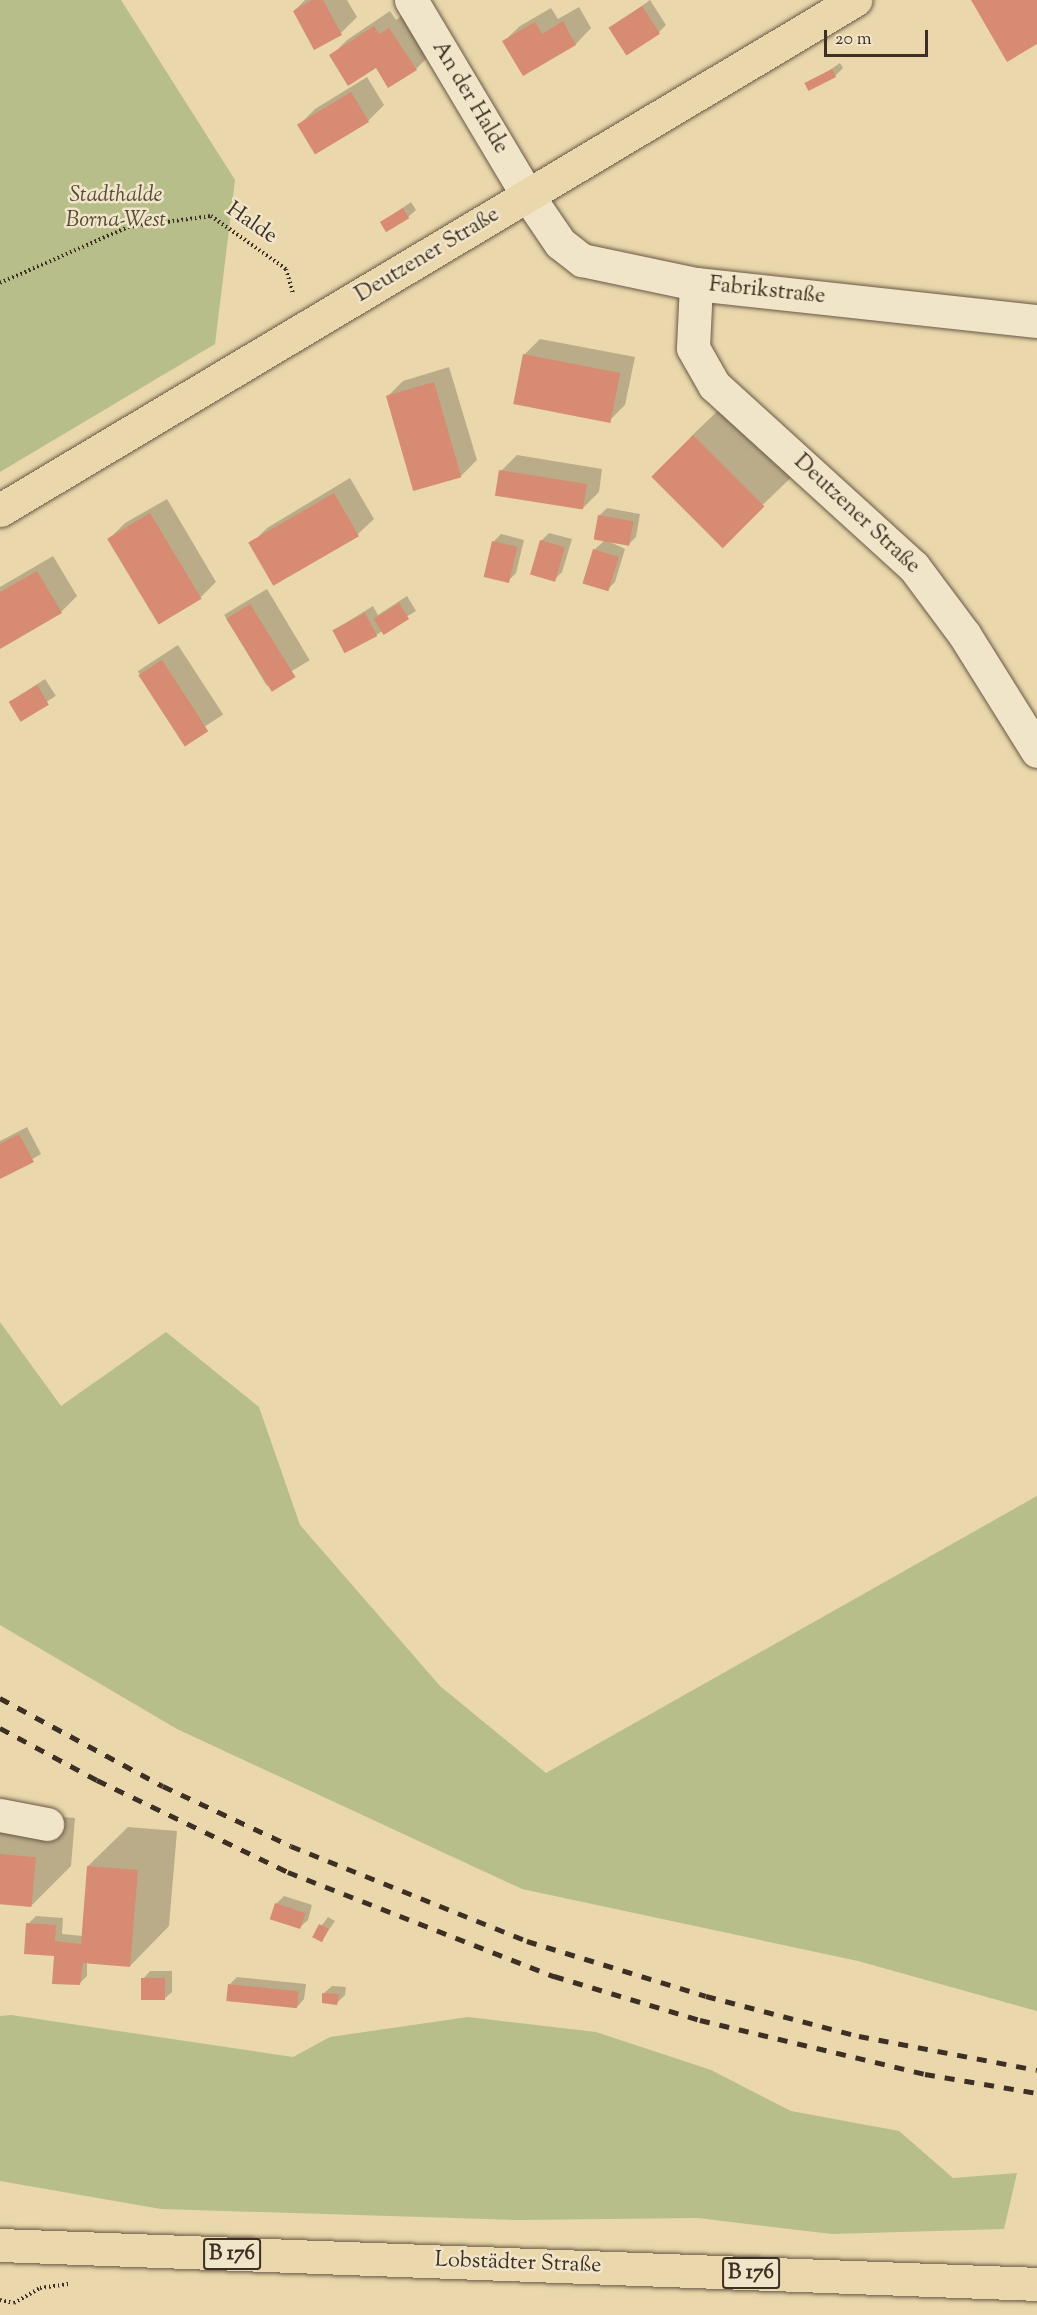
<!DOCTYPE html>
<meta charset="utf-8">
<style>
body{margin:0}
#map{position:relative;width:1037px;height:2315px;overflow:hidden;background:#ead7ac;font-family:"Sorts Mill Goudy",serif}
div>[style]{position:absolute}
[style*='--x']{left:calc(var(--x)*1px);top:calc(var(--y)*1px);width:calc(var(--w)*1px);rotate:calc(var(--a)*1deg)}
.green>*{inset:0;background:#b7be89}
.shadow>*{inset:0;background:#0003;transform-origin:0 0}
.building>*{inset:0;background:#d68b72;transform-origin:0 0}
.path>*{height:4px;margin-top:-2px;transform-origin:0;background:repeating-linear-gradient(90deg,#3d2f23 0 1.5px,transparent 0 4.5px)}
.roads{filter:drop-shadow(0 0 2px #685945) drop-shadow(0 0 2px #685945)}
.minor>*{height:33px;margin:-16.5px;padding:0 16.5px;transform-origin:16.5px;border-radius:16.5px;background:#f1e5c9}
.major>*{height:33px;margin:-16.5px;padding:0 16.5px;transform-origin:16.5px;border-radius:16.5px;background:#ead7ac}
.rail>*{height:4.5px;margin-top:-2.25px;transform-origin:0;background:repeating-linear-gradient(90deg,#3d2f23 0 10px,transparent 0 20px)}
span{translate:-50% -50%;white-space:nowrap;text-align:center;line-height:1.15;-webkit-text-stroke:5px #f1e5c9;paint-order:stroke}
.shield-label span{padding:2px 4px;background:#f1e5c9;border:2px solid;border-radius:4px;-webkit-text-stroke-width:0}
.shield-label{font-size:21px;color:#3d2f23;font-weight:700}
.street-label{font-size:22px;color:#3d2f23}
.park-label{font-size:22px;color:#554c37;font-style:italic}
.scale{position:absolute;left:824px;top:30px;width:104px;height:27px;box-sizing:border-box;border:3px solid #3d2f23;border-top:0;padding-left:8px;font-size:18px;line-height:21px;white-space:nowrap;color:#3d2f23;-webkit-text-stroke:4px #f1e5c9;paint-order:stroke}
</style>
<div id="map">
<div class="green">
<div style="clip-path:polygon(0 0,121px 0,235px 180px,215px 344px,0 472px)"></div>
<div style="clip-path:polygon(0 1322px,61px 1406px,166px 1332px,259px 1407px,300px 1525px,440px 1686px,546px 1773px,1037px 1496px,1037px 2011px,858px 1961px,522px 1889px,177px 1729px,0 1625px)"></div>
<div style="clip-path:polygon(11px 2015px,293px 2057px,330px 2037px,468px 2017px,596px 2032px,711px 2070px,791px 2111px,899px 2131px,953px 2178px,1017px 2173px,1004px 2229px,832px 2234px,698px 2218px,517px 2220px,161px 2209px,0 2181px,0 2016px)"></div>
</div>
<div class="shadow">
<div style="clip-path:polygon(305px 0,347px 0,357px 17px,341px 33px,294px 11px)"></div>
<div style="clip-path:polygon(650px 0,666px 25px,659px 32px,611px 28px)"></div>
<div style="clip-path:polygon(579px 7px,591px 28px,576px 44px,523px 74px,504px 41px,520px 26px,551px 8px,558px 19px)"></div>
<div style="clip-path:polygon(390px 11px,396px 20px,406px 13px,432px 53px,416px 69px,376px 66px,331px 56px,347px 40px)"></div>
<div style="clip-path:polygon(840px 63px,843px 68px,835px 76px,808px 85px)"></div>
<div style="clip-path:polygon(367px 77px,384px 105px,368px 121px,299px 125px,315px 109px)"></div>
<div style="clip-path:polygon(411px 202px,416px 210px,408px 217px,382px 222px)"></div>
<div style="clip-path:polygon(540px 339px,635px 357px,625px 405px,609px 421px,524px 355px)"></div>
<div style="clip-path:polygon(449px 367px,477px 460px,461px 476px,387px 397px,403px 381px)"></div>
<div style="left:733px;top:396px;width:99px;height:59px;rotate:46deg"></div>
<div style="clip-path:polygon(517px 455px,602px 469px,599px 492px,583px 508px,501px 471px)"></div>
<div style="clip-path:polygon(350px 478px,374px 519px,358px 534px,251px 544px,267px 528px)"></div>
<div style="clip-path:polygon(167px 499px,216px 582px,200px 598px,109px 539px,125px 523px)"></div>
<div style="clip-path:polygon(607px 508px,640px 514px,636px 537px,628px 545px,608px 541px,625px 549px,615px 582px,607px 590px,584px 582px,595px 549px,604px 541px,599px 516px)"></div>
<div style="clip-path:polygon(549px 533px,572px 539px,562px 572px,554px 580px,541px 541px)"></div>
<div style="clip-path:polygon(501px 534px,524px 540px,516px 573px,508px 581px,493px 542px)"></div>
<div style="clip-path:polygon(53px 556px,77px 596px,61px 612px,0 647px,0 587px)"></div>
<div style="left:267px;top:589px;width:83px;height:50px;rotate:59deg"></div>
<div style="clip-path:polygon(407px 596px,416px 611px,376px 635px,334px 630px,373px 606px,378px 615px)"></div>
<div style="left:178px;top:645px;width:83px;height:48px;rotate:57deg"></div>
<div style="left:45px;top:679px;width:20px;height:42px;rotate:57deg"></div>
<div style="clip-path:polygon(27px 1127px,41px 1154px,0 1178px,0 1141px)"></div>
<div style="clip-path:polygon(0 1812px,75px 1818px,71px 1866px,32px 1905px,0 1903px)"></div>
<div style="clip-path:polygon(128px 1827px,177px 1831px,169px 1926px,130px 1966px,87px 1962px,87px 1976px,79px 1984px,28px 1924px,36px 1916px,63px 1918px,62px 1934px,83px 1936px,88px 1866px)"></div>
<div style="clip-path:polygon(284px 1896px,312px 1905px,308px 1920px,300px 1927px,276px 1904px)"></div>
<div style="clip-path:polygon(328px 1917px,335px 1921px,321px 1941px,313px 1937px)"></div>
<div style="clip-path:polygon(150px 1971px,172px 1971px,172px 1992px,164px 1999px,143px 1979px)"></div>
<div style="clip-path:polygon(237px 1977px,306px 1984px,304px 1999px,297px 2007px,230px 1984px)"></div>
<div style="clip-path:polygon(332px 1986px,346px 1987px,345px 1995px,337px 2003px,324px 1993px)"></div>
</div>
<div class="building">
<div style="clip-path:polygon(312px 0,323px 0,342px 35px,314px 50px,293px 11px)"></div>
<div style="clip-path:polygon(971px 0,1037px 0,1037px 44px,1007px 62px)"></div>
<div style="left:642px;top:6px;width:33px;height:40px;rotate:57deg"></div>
<div style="clip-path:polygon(563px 21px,576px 45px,523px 76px,502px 41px,535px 22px,542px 34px)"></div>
<div style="clip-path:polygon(374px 26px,379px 34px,389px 28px,417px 70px,388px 88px,376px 68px,348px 86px,329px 55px)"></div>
<div style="left:832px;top:69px;width:9px;height:31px;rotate:63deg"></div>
<div style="left:351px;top:92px;width:35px;height:63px;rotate:59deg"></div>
<div style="left:403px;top:208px;width:12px;height:27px;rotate:59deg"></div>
<div style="left:523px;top:354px;width:99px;height:51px;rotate:11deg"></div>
<div style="left:434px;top:382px;width:99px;height:50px;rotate:74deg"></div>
<div style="left:693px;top:435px;width:101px;height:59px;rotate:45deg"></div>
<div style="left:499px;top:470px;width:89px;height:26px;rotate:9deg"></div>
<div style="left:334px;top:493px;width:50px;height:99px;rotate:60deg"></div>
<div style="left:150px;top:513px;width:100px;height:50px;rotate:59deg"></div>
<div style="left:598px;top:515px;width:36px;height:25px;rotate:10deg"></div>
<div style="left:540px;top:540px;width:26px;height:36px;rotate:16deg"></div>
<div style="left:492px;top:541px;width:26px;height:37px;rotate:13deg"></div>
<div style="left:593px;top:549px;width:27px;height:36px;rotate:17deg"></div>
<div style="clip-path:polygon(37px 571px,62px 613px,0 649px,0 592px)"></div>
<div style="left:399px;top:603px;width:19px;height:30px;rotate:58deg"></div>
<div style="left:250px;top:604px;width:86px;height:28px;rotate:58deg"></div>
<div style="left:365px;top:613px;width:26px;height:37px;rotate:62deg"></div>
<div style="left:162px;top:660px;width:85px;height:28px;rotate:57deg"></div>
<div style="left:37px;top:685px;width:23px;height:33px;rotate:59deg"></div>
<div style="clip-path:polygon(19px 1134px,34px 1162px,0 1179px,0 1144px)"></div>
<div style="left:0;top:1854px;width:36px;height:50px;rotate:5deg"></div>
<div style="clip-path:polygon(87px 1866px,138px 1870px,130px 1967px,83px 1963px,80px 1985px,52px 1984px,54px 1956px,24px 1954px,26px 1923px,56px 1925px,55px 1941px,81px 1944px)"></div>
<div style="left:275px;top:1903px;width:32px;height:17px;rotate:18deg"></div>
<div style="left:319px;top:1924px;width:11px;height:15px;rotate:27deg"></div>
<div style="left:141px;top:1978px;width:24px;height:22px"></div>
<div style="left:228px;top:1984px;width:71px;height:17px;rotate:6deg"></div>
<div style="clip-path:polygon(322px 1993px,339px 1994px,337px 2005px,322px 2003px)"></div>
</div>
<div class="path">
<div style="--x:0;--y:283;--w:140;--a:-23.6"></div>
<div style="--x:128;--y:227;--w:84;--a:-7.5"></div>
<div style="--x:211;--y:216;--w:92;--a:35.2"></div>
<div style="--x:286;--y:269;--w:26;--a:74"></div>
<div style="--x:0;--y:2300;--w:14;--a:12"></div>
<div style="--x:14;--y:2303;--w:30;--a:-30"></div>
<div style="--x:40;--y:2288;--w:29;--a:-8"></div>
</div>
<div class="roads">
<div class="minor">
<div style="--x:411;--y:0;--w:228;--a:59.2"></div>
<div style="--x:528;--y:196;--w:57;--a:55.8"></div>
<div style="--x:560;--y:243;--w:28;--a:38"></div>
<div style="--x:582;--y:260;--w:116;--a:11.9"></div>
<div style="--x:696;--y:284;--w:343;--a:6.2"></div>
<div style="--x:696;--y:284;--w:64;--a:92.7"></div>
<div style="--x:693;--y:348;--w:43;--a:60.4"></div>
<div style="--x:714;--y:385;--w:270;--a:42.3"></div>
<div style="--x:914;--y:567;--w:84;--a:53.3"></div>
<div style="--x:964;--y:634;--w:138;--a:58"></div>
<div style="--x:0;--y:1815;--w:48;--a:10.8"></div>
</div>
<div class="major">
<div style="--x:0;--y:510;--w:996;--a:-30.82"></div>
<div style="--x:0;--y:2245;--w:1038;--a:2.15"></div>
</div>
</div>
<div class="rail">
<div style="--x:0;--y:1698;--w:185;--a:28.4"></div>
<div style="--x:163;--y:1786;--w:141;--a:25.1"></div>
<div style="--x:291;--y:1846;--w:254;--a:21.9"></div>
<div style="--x:527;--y:1941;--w:187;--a:17.1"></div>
<div style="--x:706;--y:1996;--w:158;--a:14.7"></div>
<div style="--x:859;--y:2036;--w:181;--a:10.8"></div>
<div style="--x:0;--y:1728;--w:110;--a:28.2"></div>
<div style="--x:97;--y:1780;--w:212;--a:25.7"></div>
<div style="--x:288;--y:1872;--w:286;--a:21.4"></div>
<div style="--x:554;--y:1976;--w:152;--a:16.8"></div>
<div style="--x:700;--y:2020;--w:231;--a:13.5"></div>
<div style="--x:925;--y:2074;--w:114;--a:9.6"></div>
</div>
<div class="shield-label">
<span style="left:232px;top:2254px">B 176</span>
<span style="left:751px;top:2273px">B 176</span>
</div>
<div class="street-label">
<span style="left:469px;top:98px;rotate:59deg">An der Halde</span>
<span style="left:251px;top:224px;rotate:34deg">Halde</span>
<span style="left:428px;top:256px;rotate:-31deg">Deutzener Straße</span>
<span style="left:767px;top:292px;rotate:6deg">Fabrikstraße</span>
<span style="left:856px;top:515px;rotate:43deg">Deutzener Straße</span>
<span style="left:518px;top:2264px;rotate:2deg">Lobstädter Straße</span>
</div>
<div class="park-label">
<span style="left:116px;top:209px">Stadthalde<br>Borna-West</span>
</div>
<div class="scale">20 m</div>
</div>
